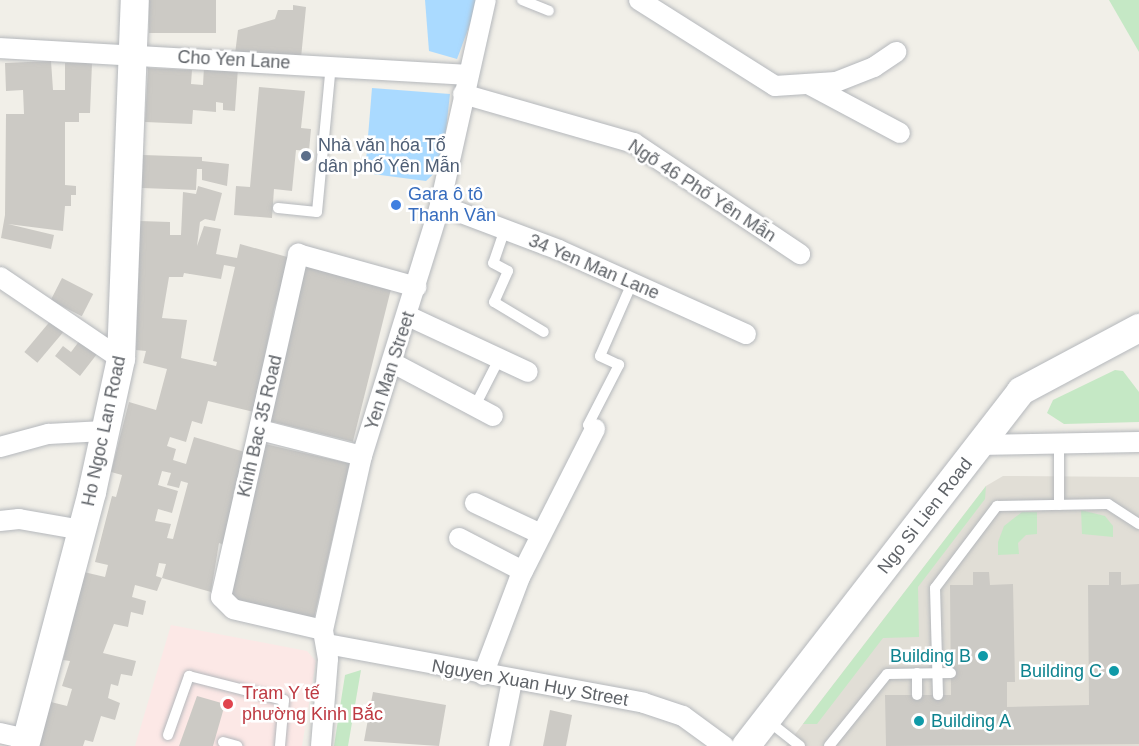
<!DOCTYPE html>
<meta charset="utf-8">
<style>
body{margin:0}
#map{position:relative;width:1139px;height:746px;overflow:hidden;background:#f1efe8;font-family:Helvetica,sans-serif}
div>[style]{position:absolute}
[style*='--x']{left:calc(var(--x)*1px);top:calc(var(--y)*1px);width:calc(var(--w)*1px);rotate:calc(var(--a)*1deg)}
.education>*{inset:0;background:#e1ded6}
.medical>*{inset:0;background:#fce8e6}
.green>*{inset:0;background:#c5e8c5}
.water>*{inset:0;background:#aadaff}
.building>*{inset:0;background:#cccac5;transform-origin:0 0}
.roads{filter:drop-shadow(0 0 2px #b5b8bc) drop-shadow(0 0 2px #b5b8bc)}
.lane>*{height:10px;margin:-5px;padding:0 5px;transform-origin:5px;border-radius:5px;background:#fff}
.street>*{height:20px;margin:-10px;padding:0 10px;transform-origin:10px;border-radius:10px;background:#fff}
.secondary>*{height:28px;margin:-14px;padding:0 14px;transform-origin:14px;border-radius:14px;background:#fff}
.dots>*{width:16px;height:16px;translate:-50% -50%;box-sizing:border-box;border:3px solid #fff;border-radius:50%}
span{translate:-50% -50%;white-space:nowrap;text-align:center;line-height:1.15;-webkit-text-stroke:5px #fff;paint-order:stroke}
.street-label{font-size:18px;color:#5f6368}
.service-label{font-size:18px;color:#4e5e75}
.left{translate:0 -50%;text-align:left}
.shop-label{font-size:18px;color:#366cbe}
.culture-label{font-size:18px;color:#0d838f}
.right{translate:-100% -50%;text-align:right}
.health-label{font-size:18px;color:#be3a42}
</style>
<div id="map">
<div class="education">
<div style="clip-path:polygon(1003px 476px,1139px 477px,1139px 746px,786px 746px,986px 486px)"></div>
</div>
<div class="medical">
<div style="clip-path:polygon(171px 625px,307px 651px,316px 661px,302px 746px,135px 746px)"></div>
</div>
<div class="green">
<div style="clip-path:polygon(1109px 0,1139px 0,1139px 52px)"></div>
<div style="clip-path:polygon(1115px 370px,1123px 371px,1139px 392px,1139px 422px,1064px 424px,1047px 413px,1053px 400px)"></div>
<div style="clip-path:polygon(986px 486px,985px 499px,918px 587px,919px 637px,883px 638px,817px 724px,803px 724px)"></div>
<div style="clip-path:polygon(1081px 510px,1105px 516px,1113px 526px,1113px 537px,1082px 534px)"></div>
<div style="clip-path:polygon(1022px 512px,1037px 512px,1037px 534px,1026px 535px,1018px 543px,1019px 554px,998px 555px,998px 542px,1004px 526px)"></div>
<div style="clip-path:polygon(361px 670px,348px 746px,334px 746px,345px 675px)"></div>
</div>
<div class="water">
<div style="clip-path:polygon(425px 0,479px 0,457px 59px,429px 51px)"></div>
<div style="clip-path:polygon(372px 88px,450px 94px,442px 166px,426px 181px,365px 173px)"></div>
</div>
<div class="building">
<div style="left:149px;top:0;width:67px;height:33px"></div>
<div style="clip-path:polygon(293px 5px,306px 7px,301px 58px,235px 54px,238px 30px,275px 19px,278px 10px,293px 10px)"></div>
<div style="clip-path:polygon(51px 61px,53px 90px,65px 90px,65px 63px,92px 63px,90px 113px,79px 113px,79px 122px,65px 122px,65px 185px,76px 186px,76px 195px,71px 195px,71px 206px,65px 206px,63px 231px,8px 224px,54px 235px,51px 249px,1px 238px,5px 215px,6px 114px,24px 114px,23px 90px,6px 91px,5px 63px)"></div>
<div style="clip-path:polygon(204px 67px,238px 68px,235px 111px,223px 110px,223px 103px,216px 102px,216px 112px,193px 110px,192px 124px,145px 122px,148px 68px,192px 70px,191px 84px,203px 85px)"></div>
<div style="clip-path:polygon(259px 87px,305px 91px,301px 128px,311px 129px,309px 151px,296px 150px,292px 191px,274px 189px,272px 218px,234px 215px,236px 186px,250px 187px)"></div>
<div style="clip-path:polygon(143px 155px,202px 157px,202px 161px,229px 164px,227px 186px,202px 180px,202px 169px,197px 169px,196px 190px,142px 188px)"></div>
<div style="clip-path:polygon(evenodd,198px 186px,222px 193px,215px 221px,205px 219px,200px 222px,197px 246px,204px 226px,221px 229px,216px 254px,237px 258px,240px 244px,291px 258px,274px 310px,254px 412px,208px 401px,202px 424px,192px 421px,186px 442px,170px 437px,167px 446px,176px 449px,173px 460px,186px 464px,194px 437px,248px 453px,224px 545px,219px 543px,211px 592px,162px 578px,157px 591px,135px 585px,132px 597px,146px 601px,143px 615px,131px 612px,128px 627px,114px 624px,103px 653px,136px 661px,132px 676px,121px 674px,118px 686px,111px 684px,108px 698px,120px 703px,115px 720px,101px 716px,93px 742px,85px 740px,83px 746px,38px 746px,51px 702px,67px 706px,72px 689px,62px 686px,70px 661px,63px 660px,84px 572px,105px 577px,108px 565px,95px 562px,112px 496px,116px 497px,122px 475px,111px 472px,129px 402px,156px 410px,167px 369px,143px 363px,146px 351px,136px 350px,140px 221px,170px 222px,170px 235px,181px 235px,183px 192px,196px 194px,198px 186px,224px 265px,235px 267px,213px 361px,217px 362px,216px 366px,181px 358px,187px 320px,162px 318px,169px 277px,183px 277px,184px 273px,221px 279px,224px 265px,198px 186px,162px 471px,171px 473px,167px 485px,179px 488px,181px 481px,188px 483px,173px 539px,167px 538px,171px 524px,155px 521px,158px 509px,172px 513px,178px 491px,158px 485px,162px 471px,198px 186px,159px 563px,166px 564px,162px 578px,156px 576px,159px 563px)"></div>
<div style="left:305px;top:266px;width:89px;height:159px;rotate:14deg"></div>
<div style="left:62px;top:278px;width:35px;height:25px;rotate:27deg"></div>
<div style="left:52px;top:319px;width:17px;height:43px;rotate:40deg"></div>
<div style="clip-path:polygon(80px 340px,97px 354px,80px 376px,55px 356px,63px 346px,71px 352px)"></div>
<div style="left:265px;top:444px;width:87px;height:161px;rotate:13deg"></div>
<div style="clip-path:polygon(973px 572px,989px 572px,990px 585px,1013px 584px,1015px 682px,1007px 682px,1007px 707px,1089px 705px,1088px 585px,1109px 585px,1109px 572px,1121px 572px,1121px 585px,1139px 584px,1139px 744px,886px 746px,885px 695px,951px 695px,950px 585px,973px 585px)"></div>
<div style="clip-path:polygon(373px 692px,446px 705px,439px 746px,364px 741px)"></div>
<div style="clip-path:polygon(197px 696px,225px 704px,213px 746px,179px 746px)"></div>
<div style="clip-path:polygon(550px 710px,572px 715px,566px 746px,543px 746px)"></div>
</div>
<div class="roads">
<div class="lane">
<div style="--x:522;--y:0;--w:29;--a:22"></div>
<div style="--x:278;--y:208;--w:39;--a:6"></div>
<div style="--x:317;--y:212;--w:148;--a:-84.6"></div>
<div style="--x:505;--y:229;--w:36;--a:109"></div>
<div style="--x:493;--y:263;--w:17;--a:28"></div>
<div style="--x:508;--y:271;--w:34;--a:114"></div>
<div style="--x:494;--y:302;--w:58;--a:31"></div>
<div style="--x:475;--y:406;--w:53;--a:-62.9"></div>
<div style="--x:594;--y:429;--w:7;--a:-146"></div>
<div style="--x:588;--y:425;--w:68;--a:-62.7"></div>
<div style="--x:619;--y:365;--w:21;--a:-155"></div>
<div style="--x:600;--y:356;--w:80;--a:-66.3"></div>
<div style="--x:1059;--y:444;--w:61;--a:90"></div>
<div style="--x:917;--y:695;--w:22;--a:-90"></div>
<div style="--x:938;--y:695;--w:107;--a:-91.6"></div>
<div style="--x:935;--y:588;--w:103;--a:-52.9"></div>
<div style="--x:997;--y:506;--w:111;--a:-1"></div>
<div style="--x:1108;--y:504;--w:37;--a:33"></div>
<div style="--x:767;--y:720;--w:42;--a:38.2"></div>
<div style="--x:168;--y:735;--w:63;--a:-70.4"></div>
<div style="--x:189;--y:676;--w:98;--a:14.2"></div>
<div style="--x:284;--y:700;--w:46;--a:95"></div>
<div style="--x:223;--y:742;--w:15;--a:16"></div>
<div style="--x:829;--y:746;--w:92;--a:-51.1"></div>
<div style="--x:887;--y:674;--w:64;--a:-0.9"></div>
</div>
<div class="street">
<div style="--x:639;--y:0;--w:161;--a:32.3"></div>
<div style="--x:775;--y:86;--w:61;--a:-3.8"></div>
<div style="--x:836;--y:82;--w:41;--a:-21.5"></div>
<div style="--x:874;--y:67;--w:27;--a:-34"></div>
<div style="--x:0;--y:48;--w:469;--a:3.3"></div>
<div style="--x:808;--y:84;--w:104;--a:28"></div>
<div style="--x:463;--y:94;--w:178;--a:16"></div>
<div style="--x:634;--y:143;--w:200;--a:33.8"></div>
<div style="--x:440;--y:205;--w:127;--a:20.7"></div>
<div style="--x:559;--y:250;--w:205;--a:24.2"></div>
<div style="--x:0;--y:277;--w:146;--a:34.1"></div>
<div style="--x:408;--y:316;--w:132;--a:25"></div>
<div style="--x:393;--y:363;--w:113;--a:27.9"></div>
<div style="--x:260;--y:430;--w:105;--a:14.3"></div>
<div style="--x:979;--y:445;--w:160;--a:-1.1"></div>
<div style="--x:0;--y:447;--w:50;--a:-15.2"></div>
<div style="--x:48;--y:434;--w:56;--a:-3.1"></div>
<div style="--x:475;--y:503;--w:73;--a:25.2"></div>
<div style="--x:0;--y:521;--w:19;--a:-6"></div>
<div style="--x:19;--y:519;--w:64;--a:9.9"></div>
<div style="--x:459;--y:538;--w:72;--a:27.3"></div>
<div style="--x:323;--y:630;--w:92;--a:-166.9"></div>
<div style="--x:233;--y:609;--w:17;--a:-135"></div>
<div style="--x:221;--y:597;--w:352;--a:-77.3"></div>
<div style="--x:298;--y:254;--w:123;--a:15.5"></div>
<div style="--x:327;--y:644;--w:322;--a:10.5"></div>
<div style="--x:644;--y:703;--w:41;--a:18.4"></div>
<div style="--x:683;--y:716;--w:51;--a:36.2"></div>
<div style="--x:483;--y:675;--w:105;--a:-69.3"></div>
<div style="--x:520;--y:577;--w:166;--a:-63.1"></div>
<div style="--x:0;--y:733;--w:28;--a:13"></div>
<div style="--x:321;--y:746;--w:87;--a:-85.4"></div>
<div style="--x:328;--y:659;--w:29;--a:-100"></div>
<div style="--x:323;--y:630;--w:178;--a:-77.4"></div>
<div style="--x:362;--y:456;--w:263;--a:-72.7"></div>
<div style="--x:440;--y:205;--w:210;--a:-77.4"></div>
<div style="--x:499;--y:746;--w:66;--a:-78.7"></div>
</div>
<div class="secondary">
<div style="--x:25;--y:746;--w:263;--a:-75.2"></div>
<div style="--x:92;--y:492;--w:136;--a:-77.7"></div>
<div style="--x:121;--y:359;--w:359;--a:-87.8"></div>
<div style="--x:746;--y:746;--w:449;--a:-52.2"></div>
<div style="--x:1021;--y:391;--w:134;--a:-28.1"></div>
</div>
</div>
<div class="dots">
<div style="left:306px;top:156px;background:#5c6f8a"></div>
<div style="left:396px;top:205px;background:#3f7fe0"></div>
<div style="left:983px;top:656px;background:#0f9aa8"></div>
<div style="left:1114px;top:671px;background:#0f9aa8"></div>
<div style="left:228px;top:704px;background:#e0444e"></div>
<div style="left:919px;top:721px;background:#0f9aa8"></div>
</div>
<div class="street-label">
<span style="left:234px;top:60px;rotate:3deg">Cho Yen Lane</span>
<span style="left:702px;top:191px;rotate:33deg">Ngõ 46 Phố Yên Mẫn</span>
<span style="left:594px;top:267px;rotate:23deg">34 Yen Man Lane</span>
<span style="left:390px;top:371px;rotate:-72deg">Yen Man Street</span>
<span style="left:260px;top:426px;rotate:-77deg">Kinh Bac 35 Road</span>
<span style="left:104px;top:431px;rotate:-78deg">Ho Ngoc Lan Road</span>
<span style="left:925px;top:516px;rotate:-52deg">Ngo Si Lien Road</span>
<span style="left:530px;top:683px;rotate:10deg">Nguyen Xuan Huy Street</span>
</div>
<div class="service-label">
<span class="left" style="left:318px;top:156px">Nhà văn hóa Tổ<br>dân phố Yên Mẫn</span>
</div>
<div class="shop-label">
<span class="left" style="left:408px;top:205px">Gara ô tô<br>Thanh Vân</span>
</div>
<div class="culture-label">
<span class="right" style="left:971px;top:656px">Building B</span>
<span class="right" style="left:1102px;top:671px">Building C</span>
<span class="left" style="left:931px;top:721px">Building A</span>
</div>
<div class="health-label">
<span class="left" style="left:242px;top:704px">Trạm Y tế<br>phường Kinh Bắc</span>
</div>
</div>
